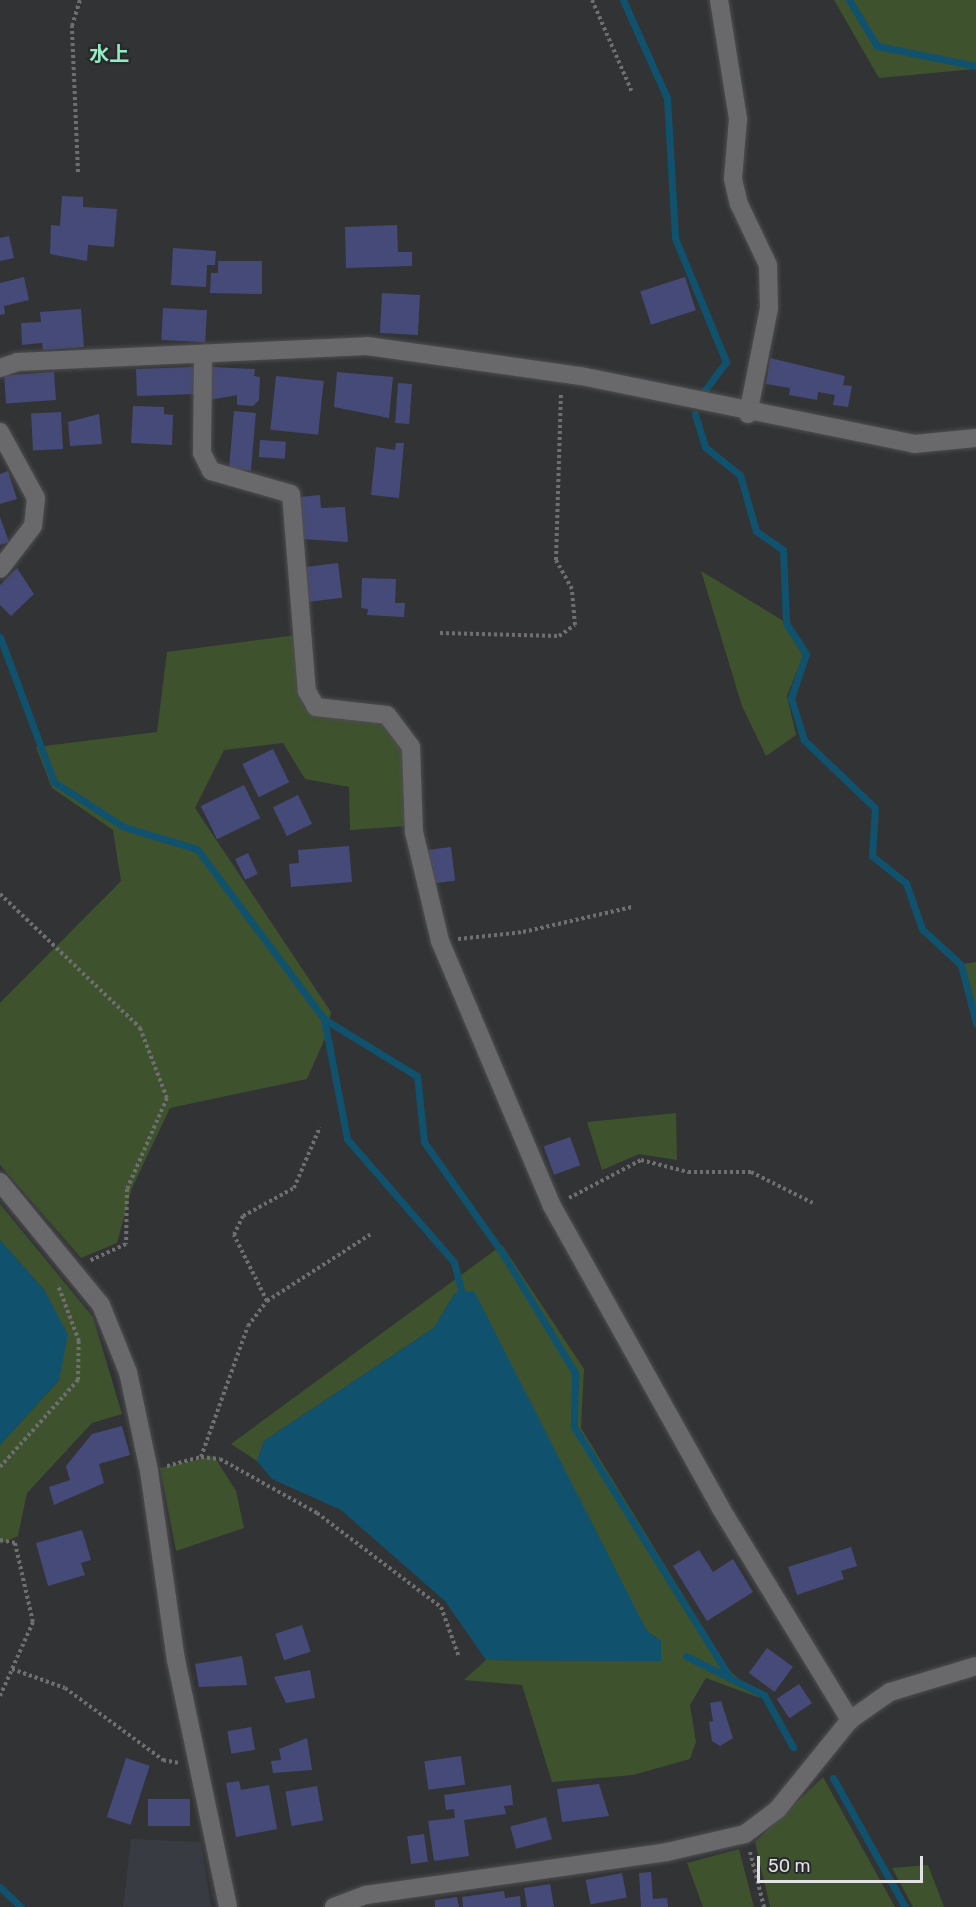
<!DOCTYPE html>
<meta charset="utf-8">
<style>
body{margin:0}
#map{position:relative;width:976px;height:1907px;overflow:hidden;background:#323335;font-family:Rubik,"Noto Sans JP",sans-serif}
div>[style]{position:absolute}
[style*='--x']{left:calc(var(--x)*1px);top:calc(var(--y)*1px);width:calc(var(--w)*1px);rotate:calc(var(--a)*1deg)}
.built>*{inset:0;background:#393b43}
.green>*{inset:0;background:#3e522d}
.water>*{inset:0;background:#10526d}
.stream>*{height:7px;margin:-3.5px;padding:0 3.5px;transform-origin:3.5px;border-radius:3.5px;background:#10526d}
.building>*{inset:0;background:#464a78;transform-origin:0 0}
.path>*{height:4px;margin-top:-2px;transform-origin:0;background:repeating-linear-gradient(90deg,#6f6f71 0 3px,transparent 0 6px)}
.roads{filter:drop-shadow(0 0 2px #4e4e51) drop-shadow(0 0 2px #4e4e51)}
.minor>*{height:18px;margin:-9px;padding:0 9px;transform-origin:9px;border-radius:9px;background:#69696c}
.tertiary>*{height:18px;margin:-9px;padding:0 9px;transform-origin:9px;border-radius:9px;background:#69696c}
span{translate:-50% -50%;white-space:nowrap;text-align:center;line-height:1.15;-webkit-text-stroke:4.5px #28292b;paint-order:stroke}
.neighbourhood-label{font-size:20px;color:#94eac3;font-weight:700}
.scale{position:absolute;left:757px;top:1856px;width:166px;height:27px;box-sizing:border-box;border:3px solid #e2e2e4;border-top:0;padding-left:8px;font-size:18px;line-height:21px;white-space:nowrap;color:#e2e2e4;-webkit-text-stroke:4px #28292b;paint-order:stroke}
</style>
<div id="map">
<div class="built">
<div style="clip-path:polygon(131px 1839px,201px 1842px,211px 1907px,123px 1907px)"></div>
</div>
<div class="green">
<div style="clip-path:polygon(834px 0,976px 0,976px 69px,879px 78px)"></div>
<div style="clip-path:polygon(701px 571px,782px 620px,803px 656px,787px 696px,796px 735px,766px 756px,742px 706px)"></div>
<div style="clip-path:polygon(297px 635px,304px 708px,383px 722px,402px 750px,407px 826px,350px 830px,349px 787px,305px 779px,283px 743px,224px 750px,195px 808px,331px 1012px,326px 1036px,307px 1079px,170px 1108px,132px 1188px,117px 1243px,81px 1258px,0 1165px,0 1003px,121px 881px,113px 830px,52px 788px,36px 747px,157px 732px,167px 652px)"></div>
<div style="clip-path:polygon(976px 962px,976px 1016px,963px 964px)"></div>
<div style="clip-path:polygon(676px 1113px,677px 1160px,639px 1154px,602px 1170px,587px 1122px)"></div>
<div style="clip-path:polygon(0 1204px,93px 1317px,122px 1414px,92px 1423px,27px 1493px,18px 1536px,0 1544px,0 1445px,59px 1380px,45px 1291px,0 1240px)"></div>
<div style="clip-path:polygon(502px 1245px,584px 1369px,581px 1428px,729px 1670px,760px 1698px,706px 1678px,690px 1705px,696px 1742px,690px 1759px,633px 1775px,552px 1782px,522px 1685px,464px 1680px,486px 1660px,661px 1661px,661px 1641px,647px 1631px,455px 1293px,434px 1328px,264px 1441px,257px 1461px,231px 1444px)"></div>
<div style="clip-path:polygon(214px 1456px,236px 1491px,244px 1528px,176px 1551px,160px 1468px)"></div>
<div style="clip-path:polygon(823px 1777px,895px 1907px,770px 1907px,755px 1842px)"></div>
<div style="clip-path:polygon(739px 1849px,754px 1907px,703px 1907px,687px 1863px)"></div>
<div style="clip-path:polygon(928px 1865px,944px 1907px,913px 1907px,892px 1868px)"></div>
</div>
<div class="water">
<div style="clip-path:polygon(0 1240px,45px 1291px,68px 1335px,59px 1380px,0 1445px)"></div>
<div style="clip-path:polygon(474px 1291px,647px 1631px,661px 1641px,661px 1661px,486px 1660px,445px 1601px,341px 1510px,272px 1479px,257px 1461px,264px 1441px,434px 1328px,455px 1293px)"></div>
</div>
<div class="stream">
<div style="--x:623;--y:0;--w:107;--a:65.8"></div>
<div style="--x:667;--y:98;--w:140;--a:86.7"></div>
<div style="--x:675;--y:238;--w:134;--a:67.6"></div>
<div style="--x:726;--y:362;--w:35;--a:127"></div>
<div style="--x:849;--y:0;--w:54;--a:58.7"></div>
<div style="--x:877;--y:46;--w:101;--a:11.4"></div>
<div style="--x:695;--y:414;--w:34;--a:73"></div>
<div style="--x:705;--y:447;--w:45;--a:38.7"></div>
<div style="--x:740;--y:475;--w:58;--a:74.1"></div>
<div style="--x:756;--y:531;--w:33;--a:35"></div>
<div style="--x:783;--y:550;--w:73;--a:87.6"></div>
<div style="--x:786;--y:623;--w:37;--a:57"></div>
<div style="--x:806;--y:654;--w:46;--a:108.8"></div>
<div style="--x:791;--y:698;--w:44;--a:72.8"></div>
<div style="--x:804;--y:740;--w:98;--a:43.8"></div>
<div style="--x:875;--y:808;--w:48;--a:93.6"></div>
<div style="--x:872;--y:856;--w:43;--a:38.5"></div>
<div style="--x:906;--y:883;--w:49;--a:70.8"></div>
<div style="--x:922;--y:929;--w:53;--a:42.7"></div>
<div style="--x:961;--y:965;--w:60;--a:75.5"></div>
<div style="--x:0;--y:637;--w:155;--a:69.6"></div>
<div style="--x:54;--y:782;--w:83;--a:32.7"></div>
<div style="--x:124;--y:827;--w:76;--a:16.8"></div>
<div style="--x:197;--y:849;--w:212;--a:53.2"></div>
<div style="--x:324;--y:1019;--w:122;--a:79.1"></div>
<div style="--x:347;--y:1139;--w:163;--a:49"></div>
<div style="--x:454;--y:1262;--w:38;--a:76"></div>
<div style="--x:324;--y:1019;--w:109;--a:31.5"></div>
<div style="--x:417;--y:1076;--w:66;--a:83.9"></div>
<div style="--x:424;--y:1142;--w:137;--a:54.8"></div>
<div style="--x:503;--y:1254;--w:139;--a:58.8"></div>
<div style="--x:575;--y:1373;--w:54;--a:91.1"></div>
<div style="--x:574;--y:1427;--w:296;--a:58.1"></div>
<div style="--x:686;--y:1656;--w:87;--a:26.6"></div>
<div style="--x:764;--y:1695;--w:60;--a:60.9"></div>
<div style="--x:833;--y:1778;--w:148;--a:60.8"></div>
<div style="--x:0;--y:1887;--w:29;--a:44"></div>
</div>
<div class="building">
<div style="clip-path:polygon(62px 196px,83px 197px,83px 207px,117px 209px,114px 247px,88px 245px,87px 261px,50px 254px,51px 225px,60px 226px)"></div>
<div style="clip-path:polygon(397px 225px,398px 252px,412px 252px,412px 266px,346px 268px,345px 227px)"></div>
<div style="clip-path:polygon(9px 236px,14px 258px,0 261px,0 238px)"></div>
<div style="clip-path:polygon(173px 248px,216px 251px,215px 265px,207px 265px,206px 287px,171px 285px)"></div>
<div style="clip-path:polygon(218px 261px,262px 261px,262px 294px,210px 293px,211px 273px,218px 273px)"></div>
<div style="clip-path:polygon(24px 277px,29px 300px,4px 306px,5px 314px,0 315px,0 283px)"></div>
<div style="left:685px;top:277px;width:35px;height:47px;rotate:72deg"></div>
<div style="left:382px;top:293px;width:38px;height:40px;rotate:3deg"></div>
<div style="left:163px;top:308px;width:44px;height:32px;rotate:3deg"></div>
<div style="clip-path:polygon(81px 309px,84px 347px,43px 350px,42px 343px,22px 345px,21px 323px,41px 322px,40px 312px)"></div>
<div style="clip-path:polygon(770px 358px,845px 376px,843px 385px,852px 386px,848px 407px,833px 405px,835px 395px,818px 392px,817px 400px,789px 395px,790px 388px,766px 384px)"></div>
<div style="left:194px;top:367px;width:27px;height:58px;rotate:88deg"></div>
<div style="clip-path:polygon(212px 367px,255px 369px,254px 376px,260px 377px,259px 400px,253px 406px,237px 405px,237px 395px,210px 400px)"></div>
<div style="left:54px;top:372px;width:28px;height:50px;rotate:86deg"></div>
<div style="clip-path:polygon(337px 372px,393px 377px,389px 418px,334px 407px)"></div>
<div style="left:276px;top:376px;width:48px;height:54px;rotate:6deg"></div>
<div style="left:398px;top:383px;width:14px;height:40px;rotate:4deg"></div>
<div style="clip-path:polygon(133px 406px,164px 407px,164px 414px,173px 415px,172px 445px,131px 443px)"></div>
<div style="left:234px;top:411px;width:22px;height:58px;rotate:5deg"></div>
<div style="left:61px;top:412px;width:37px;height:30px;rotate:87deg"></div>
<div style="clip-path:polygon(99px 414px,102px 444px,70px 446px,68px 422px)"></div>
<div style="left:260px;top:440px;width:26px;height:17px;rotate:4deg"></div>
<div style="clip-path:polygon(396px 443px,404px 443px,399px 498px,371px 495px,376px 447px,395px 450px)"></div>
<div style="clip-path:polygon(8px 471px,17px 499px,0 504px,0 474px)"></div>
<div style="clip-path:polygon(320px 495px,321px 508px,345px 507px,348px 542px,303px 539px,300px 497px)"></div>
<div style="clip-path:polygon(0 517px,9px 542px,0 545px)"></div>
<div style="left:338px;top:563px;width:35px;height:35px;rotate:83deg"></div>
<div style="clip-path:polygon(17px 568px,34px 594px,11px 616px,0 605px,0 585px)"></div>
<div style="clip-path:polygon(362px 578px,396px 579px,395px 603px,405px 603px,404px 617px,367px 615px,368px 609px,361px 608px)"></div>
<div style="left:273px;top:749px;width:37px;height:34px;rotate:64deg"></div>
<div style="left:244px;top:785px;width:37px;height:48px;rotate:64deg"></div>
<div style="left:298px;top:795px;width:32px;height:28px;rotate:64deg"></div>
<div style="clip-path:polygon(349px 846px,352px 882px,291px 887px,289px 864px,299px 863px,298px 850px)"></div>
<div style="left:451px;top:847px;width:34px;height:23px;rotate:83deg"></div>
<div style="left:248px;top:853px;width:23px;height:14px;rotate:65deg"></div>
<div style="left:570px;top:1137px;width:30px;height:28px;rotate:70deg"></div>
<div style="clip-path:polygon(122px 1426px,130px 1455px,99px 1464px,104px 1483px,54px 1505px,49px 1487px,70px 1480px,66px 1466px,92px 1434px)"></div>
<div style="clip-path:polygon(82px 1530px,91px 1560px,81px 1563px,85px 1575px,48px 1586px,36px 1543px)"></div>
<div style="clip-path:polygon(851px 1547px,857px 1566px,841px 1571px,844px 1579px,797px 1595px,788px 1567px)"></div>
<div style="clip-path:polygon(699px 1550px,713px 1572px,733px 1559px,753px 1592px,707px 1621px,673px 1566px)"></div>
<div style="left:302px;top:1625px;width:28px;height:28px;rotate:72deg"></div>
<div style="left:767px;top:1648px;width:32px;height:31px;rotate:36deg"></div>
<div style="clip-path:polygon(242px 1656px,247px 1685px,199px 1687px,195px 1664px)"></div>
<div style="clip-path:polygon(310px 1670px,315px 1698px,286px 1703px,274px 1677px)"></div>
<div style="left:799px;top:1684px;width:23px;height:27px;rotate:56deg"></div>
<div style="clip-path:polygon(721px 1701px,733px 1738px,720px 1746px,712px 1741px,709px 1722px,713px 1721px,710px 1703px)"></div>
<div style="left:251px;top:1727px;width:23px;height:24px;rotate:80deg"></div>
<div style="clip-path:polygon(307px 1738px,312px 1770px,273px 1773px,271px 1761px,281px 1760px,279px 1749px)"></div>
<div style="left:461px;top:1756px;width:29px;height:37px;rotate:82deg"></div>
<div style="left:126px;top:1758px;width:25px;height:62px;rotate:18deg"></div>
<div style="clip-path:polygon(239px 1781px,241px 1790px,269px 1785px,277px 1829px,236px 1837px,226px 1783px)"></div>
<div style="clip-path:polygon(599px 1784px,609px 1816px,562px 1822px,557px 1789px)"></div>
<div style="clip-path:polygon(511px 1785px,513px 1805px,504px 1806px,506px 1814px,464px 1820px,469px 1856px,434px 1861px,428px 1821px,455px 1818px,454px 1809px,446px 1810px,444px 1795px)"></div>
<div style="left:317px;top:1786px;width:35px;height:32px;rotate:80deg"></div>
<div style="left:148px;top:1799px;width:42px;height:27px"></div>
<div style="left:546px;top:1817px;width:23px;height:37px;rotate:75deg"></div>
<div style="left:424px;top:1834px;width:28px;height:17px;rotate:82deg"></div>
<div style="clip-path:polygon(651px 1872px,653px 1899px,667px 1898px,668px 1907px,641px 1907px,639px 1873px)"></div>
<div style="left:622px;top:1873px;width:25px;height:37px;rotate:79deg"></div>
<div style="clip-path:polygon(550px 1884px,554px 1907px,527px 1907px,524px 1888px)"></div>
<div style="clip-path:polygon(504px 1891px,505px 1898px,520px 1896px,521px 1907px,463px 1907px,462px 1897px)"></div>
<div style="clip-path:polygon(457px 1897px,459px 1907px,435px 1907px,435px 1900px)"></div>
</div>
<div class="path">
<div style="--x:592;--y:0;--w:100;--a:66.5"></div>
<div style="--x:78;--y:172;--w:146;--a:-92.4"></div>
<div style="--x:72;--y:26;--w:27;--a:-73"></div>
<div style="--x:440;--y:633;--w:119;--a:1.4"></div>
<div style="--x:559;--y:636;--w:19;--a:-35"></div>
<div style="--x:575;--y:625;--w:36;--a:-95"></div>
<div style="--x:572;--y:589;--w:33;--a:-119"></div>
<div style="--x:556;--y:560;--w:168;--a:-88.3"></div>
<div style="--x:0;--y:894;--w:194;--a:43.7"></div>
<div style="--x:140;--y:1028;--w:75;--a:68.9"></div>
<div style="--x:167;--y:1098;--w:99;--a:113.7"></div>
<div style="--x:127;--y:1189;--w:55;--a:91"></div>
<div style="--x:126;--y:1244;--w:41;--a:155.3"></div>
<div style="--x:458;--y:939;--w:65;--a:-6.1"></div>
<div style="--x:523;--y:932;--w:112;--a:-12.9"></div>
<div style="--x:569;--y:1198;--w:81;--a:-27.8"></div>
<div style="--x:641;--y:1160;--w:49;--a:14.3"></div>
<div style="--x:688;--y:1172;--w:63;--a:0"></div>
<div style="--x:751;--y:1172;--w:72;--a:26.6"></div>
<div style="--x:267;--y:1301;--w:74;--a:-116.6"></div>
<div style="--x:234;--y:1235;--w:21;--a:-65"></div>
<div style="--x:243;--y:1216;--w:58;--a:-28.8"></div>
<div style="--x:294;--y:1188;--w:66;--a:-66.9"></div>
<div style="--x:201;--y:1457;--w:139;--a:-70.3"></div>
<div style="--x:248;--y:1326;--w:31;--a:-53"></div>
<div style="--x:267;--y:1301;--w:124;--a:-32.8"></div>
<div style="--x:167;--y:1466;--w:35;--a:-15"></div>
<div style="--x:201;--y:1457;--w:19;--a:6"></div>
<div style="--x:220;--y:1459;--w:111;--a:29.1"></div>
<div style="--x:317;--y:1513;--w:156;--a:37.2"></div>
<div style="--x:441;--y:1607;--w:53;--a:70.2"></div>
<div style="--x:0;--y:1467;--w:117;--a:-48.1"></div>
<div style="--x:78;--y:1380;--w:39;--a:-89"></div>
<div style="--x:79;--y:1341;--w:60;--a:-110.6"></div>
<div style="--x:0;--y:1540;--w:15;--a:11"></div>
<div style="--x:15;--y:1543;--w:81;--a:77.2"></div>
<div style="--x:33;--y:1622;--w:81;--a:114"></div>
<div style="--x:12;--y:1669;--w:56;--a:19.7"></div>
<div style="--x:65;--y:1688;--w:122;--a:36.3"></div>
<div style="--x:163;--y:1760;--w:16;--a:11"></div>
<div style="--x:750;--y:1852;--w:57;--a:75.7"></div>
</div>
<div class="roads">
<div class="minor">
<div style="--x:719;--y:0;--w:121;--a:80.9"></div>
<div style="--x:738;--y:119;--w:60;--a:94.8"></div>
<div style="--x:733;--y:179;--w:26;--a:77"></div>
<div style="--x:739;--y:204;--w:68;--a:64.6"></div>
<div style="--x:768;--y:265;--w:43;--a:88.7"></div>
<div style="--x:769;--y:308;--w:108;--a:101.2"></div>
<div style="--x:203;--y:357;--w:96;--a:90.6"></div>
<div style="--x:202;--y:453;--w:20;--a:63"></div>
<div style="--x:211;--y:471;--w:83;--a:16"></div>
<div style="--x:291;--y:494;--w:198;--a:85.4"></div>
<div style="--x:307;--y:691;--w:18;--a:61"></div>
<div style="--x:316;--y:707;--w:71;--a:6.4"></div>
<div style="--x:387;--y:715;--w:40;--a:53"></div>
<div style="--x:411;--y:747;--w:85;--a:88"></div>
<div style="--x:414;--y:832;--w:112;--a:76.6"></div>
<div style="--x:440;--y:941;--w:288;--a:67.1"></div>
<div style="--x:552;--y:1206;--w:345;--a:60.8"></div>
<div style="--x:720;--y:1507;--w:250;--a:58.6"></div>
<div style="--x:0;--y:368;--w:18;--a:-19"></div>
<div style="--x:17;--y:362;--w:350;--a:-2.6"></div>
<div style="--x:367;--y:346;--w:216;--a:8"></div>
<div style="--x:581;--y:376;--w:340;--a:11.5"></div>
<div style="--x:914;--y:444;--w:62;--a:-5.5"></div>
<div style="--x:0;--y:432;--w:75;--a:61.4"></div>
<div style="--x:36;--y:498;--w:28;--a:96"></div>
<div style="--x:33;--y:526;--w:54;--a:127.5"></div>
<div style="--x:334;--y:1907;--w:34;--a:-21"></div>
<div style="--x:366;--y:1895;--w:304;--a:-8.1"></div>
<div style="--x:667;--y:1852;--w:80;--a:-13"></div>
<div style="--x:745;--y:1834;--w:40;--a:-37"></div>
<div style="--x:777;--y:1810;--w:116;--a:-51"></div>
<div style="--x:850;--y:1720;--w:49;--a:-35"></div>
<div style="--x:890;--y:1692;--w:90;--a:-16.8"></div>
</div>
<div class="tertiary">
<div style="--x:0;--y:1182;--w:159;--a:50.6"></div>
<div style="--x:101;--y:1305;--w:72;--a:68.1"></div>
<div style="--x:128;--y:1372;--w:101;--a:78"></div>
<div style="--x:149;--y:1471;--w:191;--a:81.9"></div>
<div style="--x:176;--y:1660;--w:252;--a:78.1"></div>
</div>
</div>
<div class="neighbourhood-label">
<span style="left:109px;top:54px">水上</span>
</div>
<div class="scale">50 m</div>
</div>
